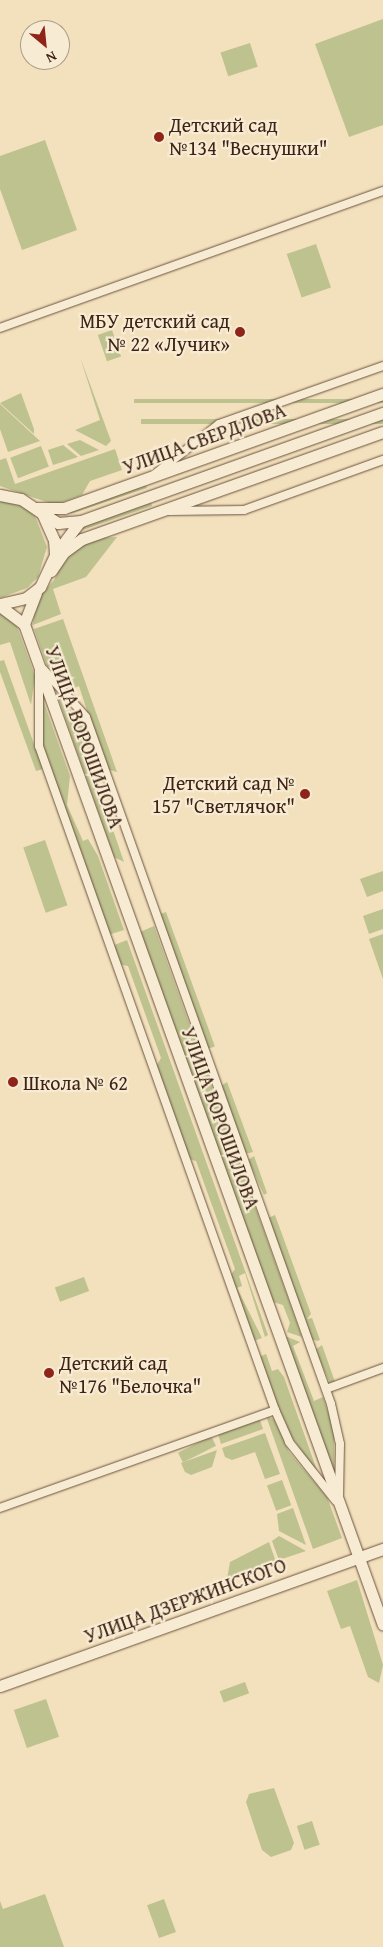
<!DOCTYPE html>
<meta charset="utf-8">
<style>
body{margin:0}
#map{position:relative;width:383px;height:1947px;overflow:hidden;background:#f3e0bc;font-family:"Gentium Book Plus",serif}
div>[style]{position:absolute}
[style*='--x']{left:calc(var(--x)*1px);top:calc(var(--y)*1px);width:calc(var(--w)*1px);rotate:calc(var(--a)*1deg)}
.green>*{inset:0;background:#bdc28f;transform-origin:0 0}
.roads{filter:drop-shadow(0 0 1px #6b523e) drop-shadow(0 0 1px #6b523e)}
.minor>*{height:8px;margin:-4px;padding:0 4px;transform-origin:4px;border-radius:4px;background:#f7ebd3}
.secondary>*{height:11px;margin:-5.5px;padding:0 5.5px;transform-origin:5.5px;border-radius:5.5px;background:#f7ebd3}
.dots>*{width:14px;height:14px;translate:-50% -50%;box-sizing:border-box;border:2px solid #f7ebd3;border-radius:50%}
span{translate:-50% -50%;white-space:nowrap;text-align:center;line-height:1.15;-webkit-text-stroke:4.5px #f7ebd3;paint-order:stroke}
.poi-label{font-size:20px;color:#3e2214}
.left{translate:0 -50%;text-align:left}
.right{translate:-100% -50%;text-align:right}
.street-label{font-size:20px;color:#3e2214}
.north{position:absolute;left:20px;top:20px;width:50px;height:50px;box-sizing:border-box;background:#f7ebd3;border:1px solid #ad9b87;border-radius:50%;rotate:152deg;font-size:14px;font-weight:700;line-height:20px;text-align:center;color:#3e2214}
.north::after{content:'';display:block;margin:auto;width:18px;height:22px;background:#8f2418;clip-path:polygon(50% 0,100% 100%,50% 72%,0 100%)}
</style>
<div id="map">
<div class="green">
<div style="clip-path:polygon(383px 19px,383px 125px,349px 137px,315px 44px)"></div>
<div style="left:250px;top:43px;width:25px;height:31px;rotate:72deg"></div>
<div style="clip-path:polygon(45px 140px,77px 230px,22px 250px,0 189px,0 156px)"></div>
<div style="left:316px;top:244px;width:46px;height:31px;rotate:71deg"></div>
<div style="left:112px;top:330px;width:28px;height:15px;rotate:71deg"></div>
<div style="clip-path:polygon(80px 357px,111px 441px,106px 446px,75px 430px,100px 420px)"></div>
<div style="clip-path:polygon(21px 393px,34px 429px,34px 434px,0 403px)"></div>
<div style="left:383px;top:399px;width:4px;height:249px;rotate:90deg"></div>
<div style="clip-path:polygon(0 404px,40px 441px,8px 452px,0 429px)"></div>
<div style="left:383px;top:419px;width:5px;height:242px;rotate:90deg"></div>
<div style="clip-path:polygon(80px 440px,99px 450px,81px 456px,67px 444px)"></div>
<div style="clip-path:polygon(63px 445px,78px 457px,53px 465px,48px 450px)"></div>
<div style="left:41px;top:446px;width:22px;height:33px;rotate:69deg"></div>
<div style="clip-path:polygon(115px 449px,122px 470px,90px 481px,82px 495px,55px 505px,0 486px,0 460px,6px 458px,15px 484px)"></div>
<div style="clip-path:polygon(145px 484px,147px 488px,70px 514px,72px 510px)"></div>
<div style="clip-path:polygon(0 501px,22px 506px,35px 516px,47px 547px,38px 577px,27px 588px,0 598px)"></div>
<div style="clip-path:polygon(151px 502px,152px 506px,77px 532px,78px 529px)"></div>
<div style="clip-path:polygon(117px 537px,86px 577px,53px 589px,61px 614px,33px 625px,35px 602px,54px 580px,67px 554px,95px 538px)"></div>
<div style="clip-path:polygon(0 613px,15px 621px,35px 676px,31px 705px,10px 642px,0 645px)"></div>
<div style="clip-path:polygon(63px 619px,117px 772px,106px 769px,79px 686px,65px 692px,48px 669px,34px 629px)"></div>
<div style="clip-path:polygon(4px 660px,43px 769px,36px 771px,0 672px,0 661px)"></div>
<div style="clip-path:polygon(56px 692px,83px 727px,87px 738px,83px 743px,124px 862px,114px 857px)"></div>
<div style="clip-path:polygon(42px 697px,70px 776px,67px 805px,83px 841px,88px 839px,98px 856px,124px 930px,108px 935px,43px 749px)"></div>
<div style="left:45px;top:840px;width:69px;height:23px;rotate:71deg"></div>
<div style="clip-path:polygon(383px 871px,383px 891px,367px 897px,360px 879px)"></div>
<div style="clip-path:polygon(383px 909px,383px 929px,369px 934px,363px 916px)"></div>
<div style="left:166px;top:912px;width:143px;height:8px;rotate:70deg"></div>
<div style="clip-path:polygon(154px 926px,302px 1337px,287px 1332px,290px 1323px,283px 1305px,273px 1302px,140px 932px)"></div>
<div style="clip-path:polygon(383px 934px,383px 979px,369px 939px)"></div>
<div style="clip-path:polygon(127px 940px,268px 1335px,265px 1337px,245px 1273px,239px 1276px,242px 1286px,237px 1288px,262px 1338px,254px 1341px,230px 1276px,235px 1269px,196px 1161px,189px 1159px,155px 1068px,161px 1058px,128px 966px,118px 964px,112px 946px)"></div>
<div style="clip-path:polygon(227px 1082px,253px 1152px,249px 1153px,245px 1153px,221px 1086px)"></div>
<div style="clip-path:polygon(254px 1156px,267px 1193px,264px 1195px,248px 1160px)"></div>
<div style="clip-path:polygon(275px 1215px,311px 1314px,307px 1319px,312px 1318px,320px 1340px,317px 1341px,311px 1339px,268px 1218px)"></div>
<div style="left:84px;top:1277px;width:15px;height:31px;rotate:70deg"></div>
<div style="clip-path:polygon(285px 1336px,300px 1342px,293px 1346px,314px 1401px,323px 1397px,334px 1429px,334px 1471px)"></div>
<div style="clip-path:polygon(322px 1345px,335px 1382px,330px 1383px,315px 1350px)"></div>
<div style="clip-path:polygon(266px 1354px,272px 1371px,278px 1369px,284px 1377px,319px 1476px,284px 1426px,259px 1357px)"></div>
<div style="clip-path:polygon(266px 1416px,274px 1419px,289px 1452px,327px 1497px,342px 1538px,313px 1549px)"></div>
<div style="clip-path:polygon(259px 1417px,263px 1429px,221px 1444px,218px 1434px)"></div>
<div style="clip-path:polygon(265px 1433px,280px 1474px,265px 1479px,255px 1452px,232px 1460px,225px 1457px,222px 1448px)"></div>
<div style="left:211px;top:1436px;width:11px;height:37px;rotate:63deg"></div>
<div style="clip-path:polygon(217px 1450px,212px 1467px,191px 1475px,185px 1472px,181px 1463px)"></div>
<div style="left:282px;top:1480px;width:27px;height:16px;rotate:70deg"></div>
<div style="clip-path:polygon(293px 1508px,306px 1545px,279px 1531px,277px 1514px)"></div>
<div style="clip-path:polygon(279px 1536px,306px 1551px,279px 1560px,272px 1541px)"></div>
<div style="clip-path:polygon(269px 1542px,276px 1562px,227px 1579px,230px 1562px)"></div>
<div style="clip-path:polygon(357px 1580px,383px 1665px,379px 1683px,368px 1677px,350px 1626px,341px 1629px,327px 1591px)"></div>
<div style="left:245px;top:1682px;width:12px;height:27px;rotate:70deg"></div>
<div style="left:46px;top:1699px;width:40px;height:34px;rotate:71deg"></div>
<div style="clip-path:polygon(274px 1788px,294px 1843px,291px 1850px,271px 1857px,262px 1850px,246px 1802px,249px 1794px)"></div>
<div style="left:312px;top:1821px;width:25px;height:16px;rotate:72deg"></div>
<div style="clip-path:polygon(45px 1894px,64px 1947px,0 1947px,0 1901px,3px 1909px)"></div>
<div style="left:164px;top:1899px;width:35px;height:18px;rotate:70deg"></div>
</div>
<div class="roads">
<div class="minor">
<div style="--x:0;--y:328;--w:407;--a:-19.7"></div>
<div style="--x:155;--y:474;--w:81;--a:-38"></div>
<div style="--x:219;--y:424;--w:174;--a:-19.5"></div>
<div style="--x:169;--y:511;--w:75;--a:-0.8"></div>
<div style="--x:244;--y:510;--w:148;--a:-19.8"></div>
<div style="--x:43;--y:669;--w:64;--a:48.1"></div>
<div style="--x:86;--y:717;--w:729;--a:70.37"></div>
<div style="--x:331;--y:1404;--w:41;--a:77.3"></div>
<div style="--x:340;--y:1444;--w:51;--a:91.1"></div>
<div style="--x:39;--y:670;--w:76;--a:90"></div>
<div style="--x:39;--y:746;--w:705;--a:70.43"></div>
<div style="--x:275;--y:1410;--w:35;--a:66"></div>
<div style="--x:289;--y:1442;--w:75;--a:51.5"></div>
<div style="--x:326;--y:1389;--w:61;--a:-20.2"></div>
<div style="--x:0;--y:1508;--w:292;--a:-19.6"></div>
</div>
<div class="secondary">
<div style="--x:0;--y:495;--w:21;--a:11"></div>
<div style="--x:21;--y:499;--w:25;--a:34"></div>
<div style="--x:42;--y:513;--w:30;--a:66"></div>
<div style="--x:54;--y:540;--w:15;--a:86"></div>
<div style="--x:55;--y:555;--w:35;--a:115"></div>
<div style="--x:40;--y:587;--w:18;--a:142"></div>
<div style="--x:26;--y:598;--w:27;--a:167"></div>
<div style="--x:36;--y:508;--w:28;--a:0"></div>
<div style="--x:64;--y:508;--w:339;--a:-19.7"></div>
<div style="--x:42;--y:513;--w:19;--a:32"></div>
<div style="--x:58;--y:523;--w:23;--a:-5"></div>
<div style="--x:81;--y:521;--w:321;--a:-19.7"></div>
<div style="--x:56;--y:553;--w:39;--a:-53"></div>
<div style="--x:51;--y:571;--w:23;--a:-56"></div>
<div style="--x:64;--y:552;--w:22;--a:-36"></div>
<div style="--x:82;--y:539;--w:319;--a:-19.6"></div>
<div style="--x:0;--y:606;--w:30;--a:37"></div>
<div style="--x:24;--y:624;--w:1063;--a:70.27"></div>
<div style="--x:24;--y:624;--w:33;--a:-69"></div>
<div style="--x:0;--y:1686;--w:407;--a:-19.7"></div>
</div>
</div>
<div class="dots">
<div style="left:159px;top:137px;background:#8f2418"></div>
<div style="left:240px;top:332px;background:#8f2418"></div>
<div style="left:305px;top:794px;background:#8f2418"></div>
<div style="left:13px;top:1082px;background:#8f2418"></div>
<div style="left:49px;top:1373px;background:#8f2418"></div>
</div>
<div class="poi-label">
<span class="left" style="left:169px;top:136px">Детский сад<br>№134 "Веснушки"</span>
<span class="right" style="left:230px;top:332px">МБУ детский сад<br>№ 22 «Лучик»</span>
<span class="right" style="left:295px;top:794px">Детский сад №<br>157 "Светлячок"</span>
<span class="left" style="left:23px;top:1082px">Школа № 62</span>
<span class="left" style="left:59px;top:1374px">Детский сад<br>№176 "Белочка"</span>
</div>
<div class="street-label">
<span style="left:204px;top:438px;rotate:-20deg">УЛИЦА СВЕРДЛОВА</span>
<span style="left:85px;top:737px;rotate:70deg">УЛИЦА ВОРОШИЛОВА</span>
<span style="left:221px;top:1118px;rotate:70deg">УЛИЦА ВОРОШИЛОВА</span>
<span style="left:185px;top:1600px;rotate:-20deg">УЛИЦА ДЗЕРЖИНСКОГО</span>
</div>
<div class="north">N</div>
</div>
